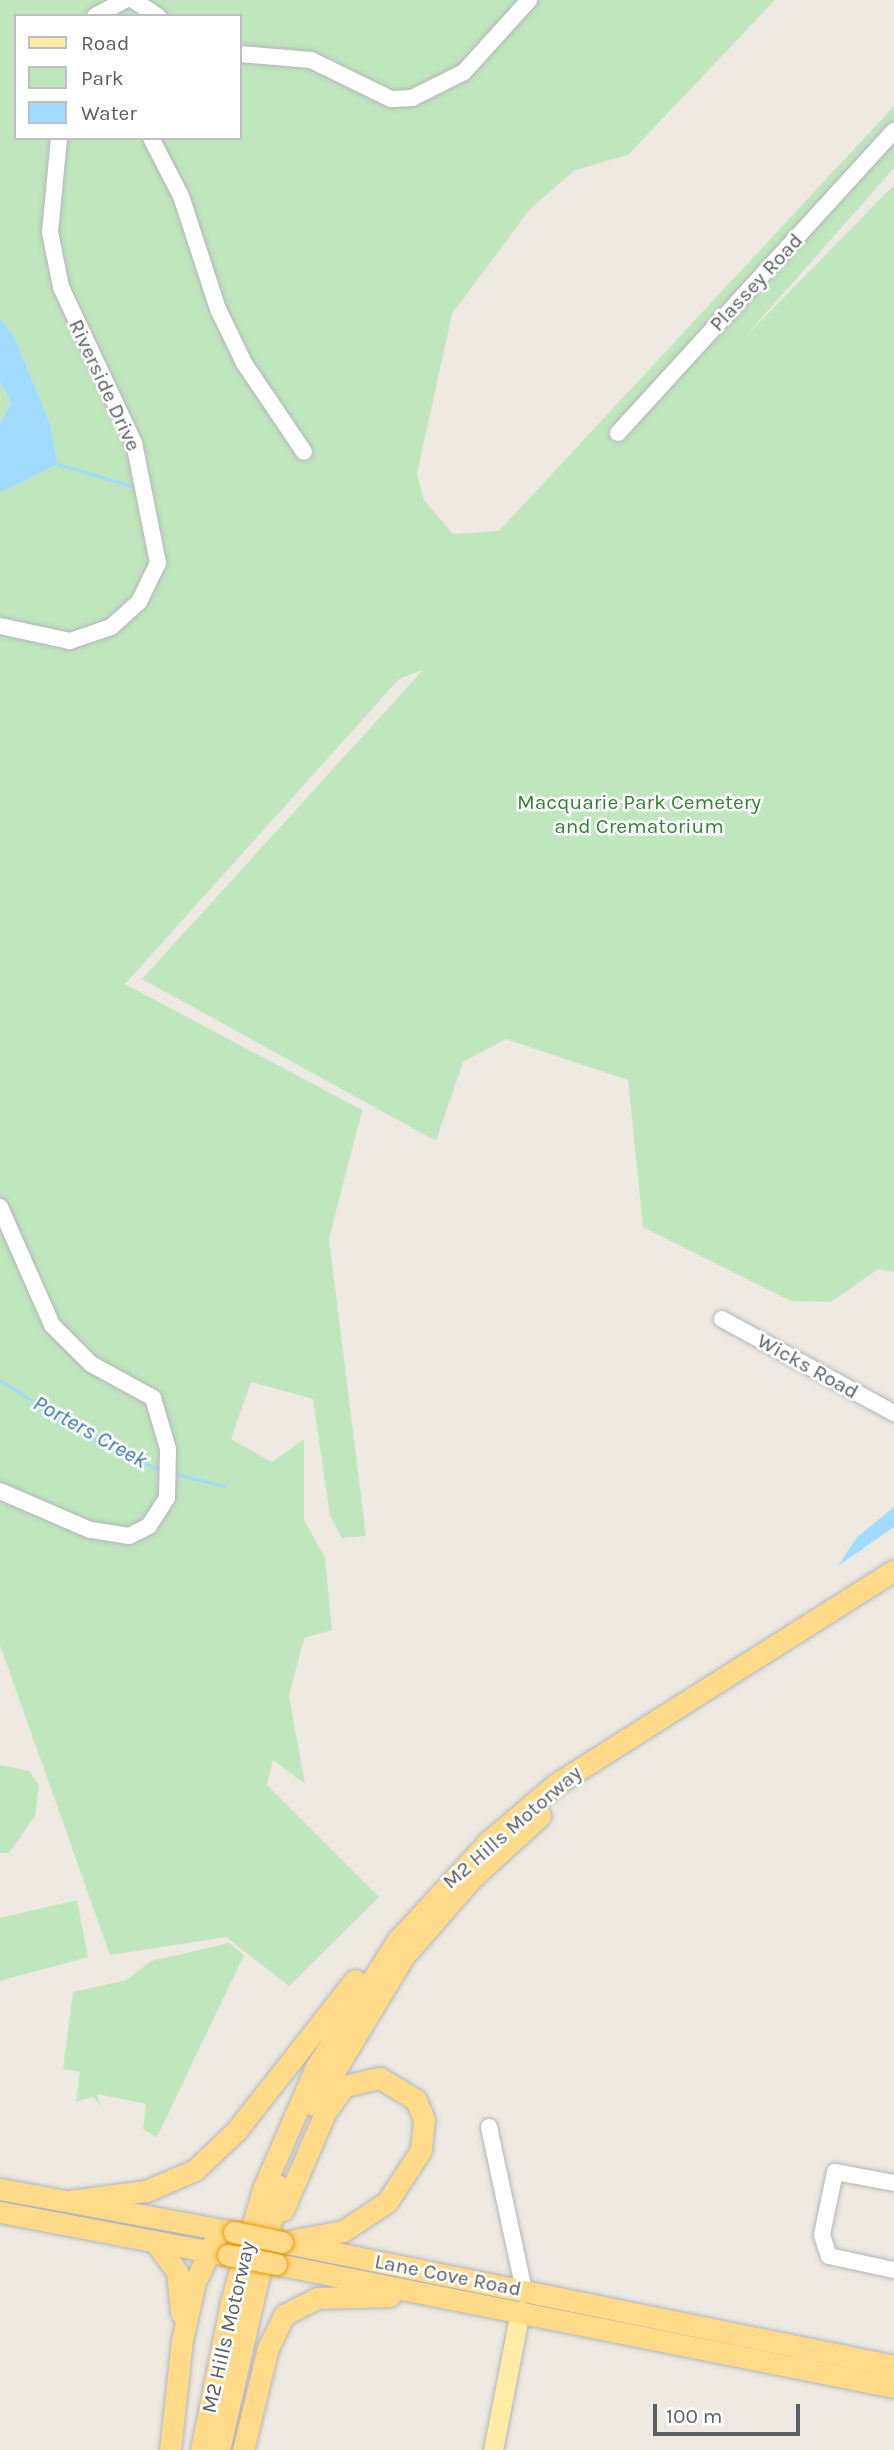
<!DOCTYPE html>
<style>
body{margin:0}
#map{position:relative;width:894px;height:2450px;overflow:hidden;background:#eeeae2;font-family:Karla,sans-serif}
div>[style]{position:absolute}
[style*='--x']{left:calc(var(--x)*1px);top:calc(var(--y)*1px);width:calc(var(--w)*1px);rotate:calc(var(--a)*1deg)}
.green>*{inset:0;background:#c0e6be}
.water>*{inset:0;background:#a1dbff}
.stream>*{height:2.5px;margin:-1.25px;padding:0 1.25px;transform-origin:1.25px;border-radius:1.25px;background:#a1dbff}
.roads{filter:drop-shadow(0 0 2px #b3b6ba) drop-shadow(0 0 2px #b3b6ba)}
.minor>*{height:16px;margin:-8px;padding:0 8px;transform-origin:8px;border-radius:8px;background:#fff}
.major>*{height:19px;margin:-9.5px;padding:0 9.5px;transform-origin:9.5px;border-radius:9.5px;background:#ffeca6}
.highway>*{height:21px;margin:-10.5px;padding:0 10.5px;transform-origin:10.5px;border-radius:10.5px;background:#ffda88}
.bridges{filter:drop-shadow(0 0 2px #f09800) drop-shadow(0 0 2px #f09800)}
.highway-bridge>*{height:21px;margin:-10.5px;padding:0 10.5px;transform-origin:10.5px;border-radius:10.5px;background:#ffda88}
span{translate:-50% -50%;white-space:nowrap;text-align:center;line-height:1.15;-webkit-text-stroke:5px #fff;paint-order:stroke}
.street-label{font-size:21px;color:#5a5f63}
.park-label{font-size:21px;color:#328332}
.water-label{font-size:23px;color:#3976aa;font-style:italic}
.legend{position:absolute;left:14px;top:14px;width:228px;height:126px;box-sizing:border-box;background:#fff;border:2px solid #bdbfc1;margin:0;padding:9px 12px;list-style:none;font-size:21px;color:#5a5f63}
.legend li{display:flex;align-items:center;gap:14px;height:35px}
.legend b{width:35px;border:2px solid #bdbfc1}
.scale{position:absolute;left:653px;top:2404px;width:147px;height:32px;box-sizing:border-box;border:4px solid #5a5f63;border-top:0;padding-left:9px;font-size:21px;line-height:24px;white-space:nowrap;color:#5a5f63;-webkit-text-stroke:5px #fff;paint-order:stroke}
</style>
<div id="map">
<div class="green">
<div style="clip-path:polygon(evenodd,0 0,775px 0,628px 155px,575px 170px,530px 209px,452px 314px,417px 474px,424px 500px,453px 534px,499px 531px,894px 106px,894px 168px,744px 338px,894px 185px,894px 1272px,878px 1269px,831px 1302px,791px 1301px,643px 1227px,628px 1080px,506px 1039px,463px 1062px,436px 1141px,142px 979px,423px 670px,399px 679px,125px 984px,362px 1110px,329px 1239px,366px 1536px,342px 1538px,330px 1516px,313px 1399px,251px 1382px,231px 1439px,272px 1462px,304px 1439px,304px 1520px,325px 1558px,332px 1630px,304px 1638px,289px 1696px,305px 1784px,273px 1760px,267px 1785px,379px 1897px,289px 1986px,226px 1937px,110px 1955px,0 1645px,0 493px,58px 463px,50px 423px,14px 336px,0 319px,0 0,16px 16px,240px 16px,240px 138px,16px 138px,16px 16px)"></div>
<div style="clip-path:polygon(0 381px,11px 403px,0 423px)"></div>
<div style="clip-path:polygon(0 1765px,29px 1771px,39px 1785px,35px 1816px,9px 1853px,0 1853px)"></div>
<div style="clip-path:polygon(77px 1900px,88px 1957px,0 1981px,0 1918px)"></div>
<div style="clip-path:polygon(229px 1943px,244px 1955px,157px 2137px,143px 2129px,146px 2104px,97px 2094px,101px 2106px,93px 2097px,76px 2102px,80px 2072px,63px 2069px,73px 1992px,126px 1980px,151px 1961px)"></div>
</div>
<div class="water">
<div style="clip-path:polygon(0 319px,14px 336px,50px 423px,58px 464px,0 493px,0 423px,11px 403px,0 381px)"></div>
<div style="clip-path:polygon(894px 1507px,894px 1527px,838px 1566px,857px 1537px)"></div>
</div>
<div class="stream">
<div style="--x:58;--y:464;--w:80;--a:16.6"></div>
<div style="--x:0;--y:1380;--w:126;--a:32.1"></div>
<div style="--x:107;--y:1447;--w:61;--a:23.2"></div>
<div style="--x:173;--y:1473;--w:53;--a:14.3"></div>
</div>
<div class="roads">
<div class="minor">
<div style="--x:133;--y:0;--w:30;--a:33"></div>
<div style="--x:95;--y:16;--w:34;--a:-28"></div>
<div style="--x:240;--y:54;--w:71;--a:4.8"></div>
<div style="--x:311;--y:60;--w:89;--a:26"></div>
<div style="--x:391;--y:99;--w:21;--a:-3"></div>
<div style="--x:412;--y:98;--w:58;--a:-26.6"></div>
<div style="--x:464;--y:72;--w:97;--a:-47.9"></div>
<div style="--x:151;--y:138;--w:65;--a:62.7"></div>
<div style="--x:181;--y:196;--w:119;--a:71.9"></div>
<div style="--x:218;--y:309;--w:60;--a:64.3"></div>
<div style="--x:244;--y:363;--w:107;--a:56"></div>
<div style="--x:618;--y:433;--w:409;--a:-47.6"></div>
<div style="--x:0;--y:626;--w:72;--a:12.1"></div>
<div style="--x:70;--y:641;--w:43;--a:-18.9"></div>
<div style="--x:111;--y:627;--w:38;--a:-42"></div>
<div style="--x:139;--y:602;--w:43;--a:-64"></div>
<div style="--x:158;--y:563;--w:122;--a:-101.3"></div>
<div style="--x:134;--y:443;--w:172;--a:-115.1"></div>
<div style="--x:61;--y:287;--w:56;--a:-101.3"></div>
<div style="--x:50;--y:232;--w:94;--a:-84.5"></div>
<div style="--x:0;--y:1207;--w:129;--a:66.2"></div>
<div style="--x:52;--y:1325;--w:55;--a:45"></div>
<div style="--x:91;--y:1364;--w:71;--a:28.7"></div>
<div style="--x:153;--y:1398;--w:53;--a:73.6"></div>
<div style="--x:168;--y:1449;--w:49;--a:91.2"></div>
<div style="--x:167;--y:1498;--w:33;--a:123"></div>
<div style="--x:149;--y:1526;--w:22;--a:153"></div>
<div style="--x:129;--y:1536;--w:39;--a:-171"></div>
<div style="--x:90;--y:1530;--w:98;--a:-156.6"></div>
<div style="--x:722;--y:1319;--w:196;--a:28.7"></div>
<div style="--x:489;--y:2127;--w:167;--a:77.9"></div>
<div style="--x:894;--y:2183;--w:60;--a:-169.4"></div>
<div style="--x:835;--y:2172;--w:64;--a:101.7"></div>
<div style="--x:822;--y:2235;--w:22;--a:72"></div>
<div style="--x:829;--y:2256;--w:66;--a:12.2"></div>
</div>
<div class="major">
<div style="--x:493;--y:2450;--w:142;--a:-79"></div>
</div>
<div class="highway">
<div style="--x:314;--y:2105;--w:174;--a:-58.9"></div>
<div style="--x:404;--y:1956;--w:105;--a:-48.9"></div>
<div style="--x:473;--y:1877;--w:91;--a:-42.3"></div>
<div style="--x:0;--y:2189;--w:238;--a:10.4"></div>
<div style="--x:69;--y:2201;--w:78;--a:-7.4"></div>
<div style="--x:146;--y:2191;--w:53;--a:-23.2"></div>
<div style="--x:195;--y:2170;--w:57;--a:-43.6"></div>
<div style="--x:236;--y:2131;--w:192;--a:-51.8"></div>
<div style="--x:283;--y:2210;--w:106;--a:-66.6"></div>
<div style="--x:325;--y:2113;--w:33;--a:-55"></div>
<div style="--x:344;--y:2086;--w:37;--a:-13"></div>
<div style="--x:380;--y:2078;--w:42;--a:31.4"></div>
<div style="--x:416;--y:2100;--w:22;--a:68"></div>
<div style="--x:424;--y:2120;--w:30;--a:96"></div>
<div style="--x:421;--y:2150;--w:62;--a:123.2"></div>
<div style="--x:387;--y:2202;--w:53;--a:146.6"></div>
<div style="--x:343;--y:2231;--w:50;--a:169.6"></div>
<div style="--x:0;--y:2212;--w:232;--a:10.7"></div>
<div style="--x:154;--y:2241;--w:39;--a:53"></div>
<div style="--x:177;--y:2272;--w:41;--a:84.4"></div>
<div style="--x:282;--y:2242;--w:624;--a:11.45"></div>
<div style="--x:276;--y:2264;--w:630;--a:11.26"></div>
<div style="--x:170;--y:2450;--w:111;--a:-83.8"></div>
<div style="--x:182;--y:2340;--w:59;--a:-77.4"></div>
<div style="--x:195;--y:2282;--w:44;--a:-64.6"></div>
<div style="--x:201;--y:2450;--w:151;--a:-78.5"></div>
<div style="--x:231;--y:2302;--w:117;--a:-74.2"></div>
<div style="--x:263;--y:2189;--w:133;--a:-66.5"></div>
<div style="--x:316;--y:2067;--w:151;--a:-57.2"></div>
<div style="--x:398;--y:1940;--w:133;--a:-47.4"></div>
<div style="--x:488;--y:1842;--w:89;--a:-40.5"></div>
<div style="--x:556;--y:1784;--w:400;--a:-32.3"></div>
<div style="--x:219;--y:2450;--w:271;--a:-77.2"></div>
<div style="--x:243;--y:2450;--w:105;--a:-76.2"></div>
<div style="--x:268;--y:2348;--w:37;--a:-64"></div>
<div style="--x:284;--y:2315;--w:37;--a:-27"></div>
<div style="--x:317;--y:2298;--w:73;--a:-1.6"></div>
</div>
</div>
<div class="bridges">
<div class="highway-bridge">
<div style="--x:234;--y:2232;--w:49;--a:11.8"></div>
<div style="--x:228;--y:2255;--w:49;--a:10.6"></div>
</div>
</div>
<div class="street-label">
<span style="left:756px;top:282px;rotate:-47deg">Plassey Road</span>
<span style="left:105px;top:385px;rotate:65deg">Riverside Drive</span>
<span style="left:808px;top:1366px;rotate:29deg">Wicks Road</span>
<span style="left:512px;top:1827px;rotate:-41deg">M2 Hills Motorway</span>
<span style="left:448px;top:2275px;rotate:11deg">Lane Cove Road</span>
<span style="left:228px;top:2327px;rotate:-77deg">M2 Hills Motorway</span>
</div>
<div class="park-label">
<span style="left:639px;top:814px">Macquarie Park Cemetery<br>and Crematorium</span>
</div>
<div class="water-label">
<span style="left:90px;top:1432px;rotate:29deg">Porters Creek</span>
</div>
<ul class="legend">
<li><b style="height:9px;background:#ffeca6"></b>Road</li>
<li><b style="height:19px;background:#c0e6be"></b>Park</li>
<li><b style="height:19px;background:#a1dbff"></b>Water</li>
</ul>
<div class="scale">100 m</div>
</div>
